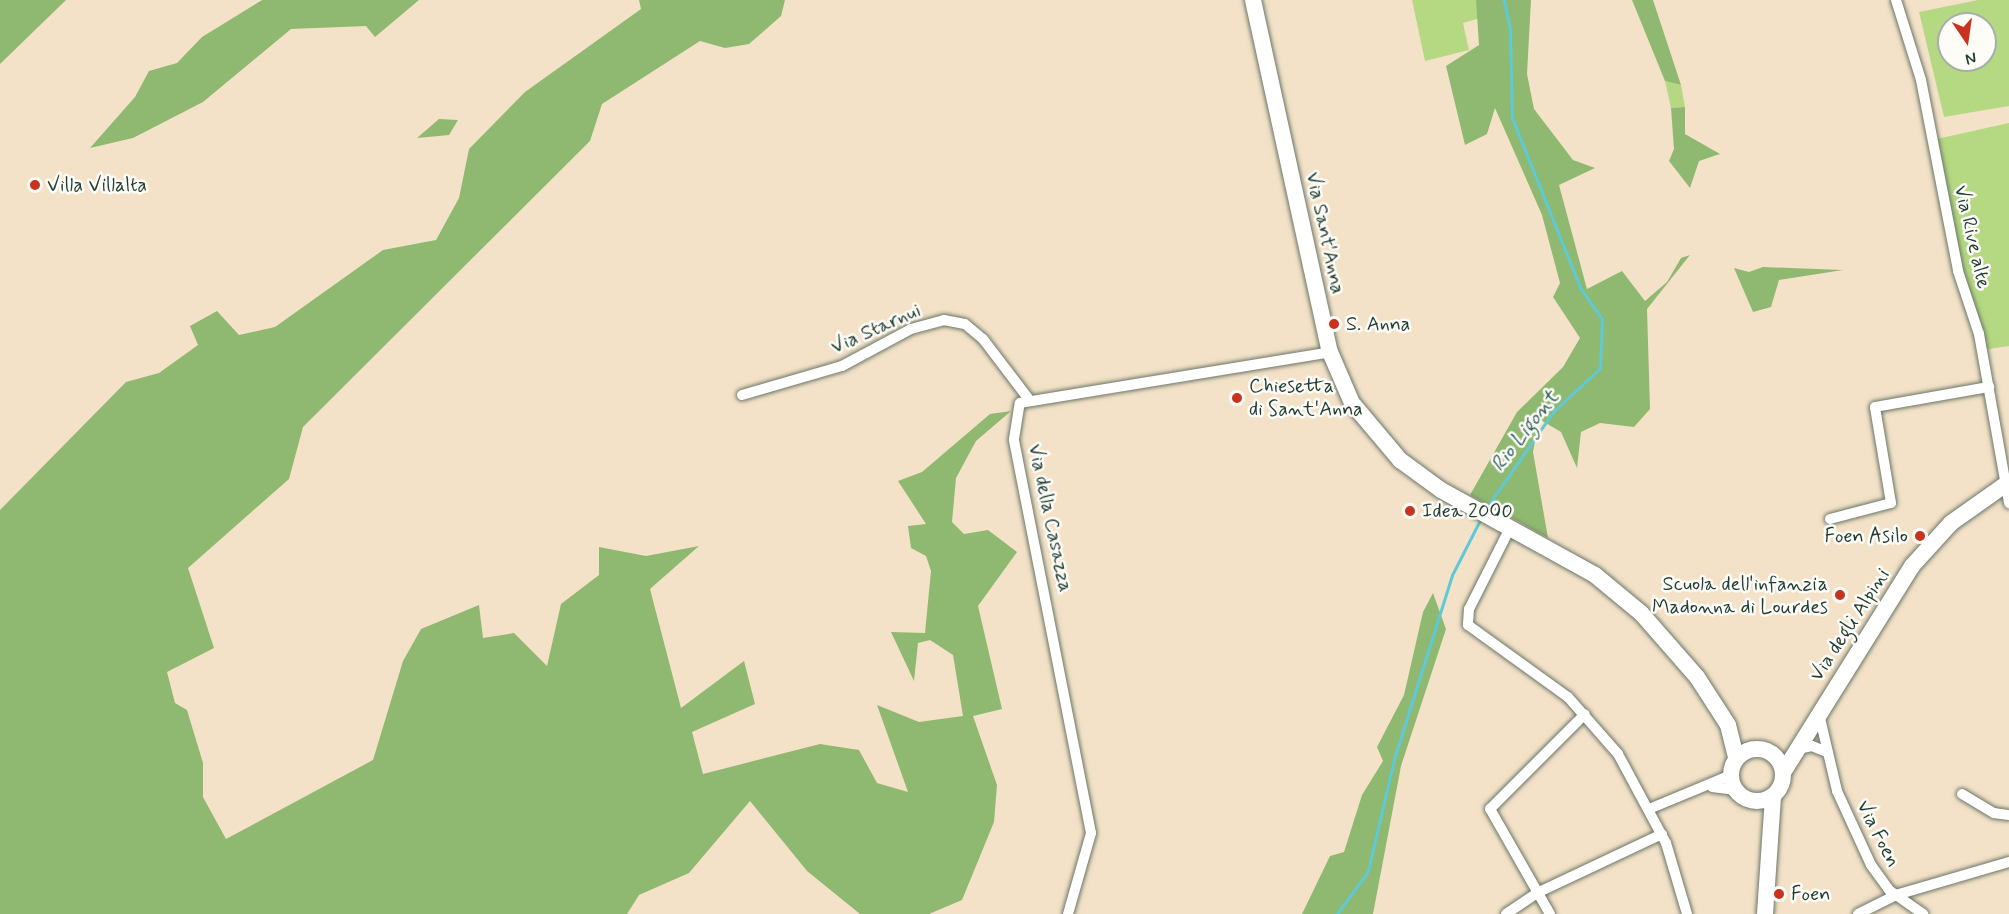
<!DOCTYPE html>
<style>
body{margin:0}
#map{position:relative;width:2009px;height:914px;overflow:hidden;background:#f4e2c8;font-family:Mynerve,sans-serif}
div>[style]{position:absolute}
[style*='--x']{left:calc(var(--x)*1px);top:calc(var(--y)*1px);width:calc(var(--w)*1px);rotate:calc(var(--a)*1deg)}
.green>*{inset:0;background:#b4d982}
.forest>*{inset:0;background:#8fb970}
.stream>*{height:3px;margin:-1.5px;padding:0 1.5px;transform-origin:1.5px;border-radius:1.5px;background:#5ec9d7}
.roads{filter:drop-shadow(0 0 2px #6a7768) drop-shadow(0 0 2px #6a7768)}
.minor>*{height:10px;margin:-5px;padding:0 5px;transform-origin:5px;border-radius:5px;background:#fff}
.secondary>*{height:16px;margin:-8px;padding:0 8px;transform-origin:8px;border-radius:8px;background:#fff}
.secondary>.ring{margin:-8px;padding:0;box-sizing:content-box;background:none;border:16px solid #fff;border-radius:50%}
.dots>*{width:16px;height:16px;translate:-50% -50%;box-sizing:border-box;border:3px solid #fdfcf7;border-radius:50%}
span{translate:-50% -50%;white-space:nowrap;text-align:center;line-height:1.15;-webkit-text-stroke:5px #fdfcf7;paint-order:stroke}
.poi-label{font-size:20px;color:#1f3d34}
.left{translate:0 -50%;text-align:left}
.right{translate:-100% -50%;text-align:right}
.street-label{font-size:20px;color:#1f3d34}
.water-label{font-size:21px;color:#2f605d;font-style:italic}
.north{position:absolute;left:1937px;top:12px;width:60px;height:60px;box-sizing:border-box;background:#fdfcf7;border:2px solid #a4b0a9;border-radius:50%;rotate:167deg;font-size:16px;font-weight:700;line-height:24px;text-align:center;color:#1f3d34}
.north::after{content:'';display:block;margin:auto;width:21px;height:27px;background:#c8321e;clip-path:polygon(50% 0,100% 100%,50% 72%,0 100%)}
</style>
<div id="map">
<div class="green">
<div style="clip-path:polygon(1412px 0,1476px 0,1480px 18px,1463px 23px,1469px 50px,1425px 61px)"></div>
<div style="clip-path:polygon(evenodd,1978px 0,2009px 0,2009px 106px,1944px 117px,1919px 12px,1978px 0,1949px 24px,1985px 24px,1985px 60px,1949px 60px,1949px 24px)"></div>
<div style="clip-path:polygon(1665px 81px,1681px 85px,1685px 107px,1671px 108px)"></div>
<div style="clip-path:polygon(2009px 123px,2009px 346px,1982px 350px,1958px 271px,1932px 140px)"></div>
</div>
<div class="forest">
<div style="clip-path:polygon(0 0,66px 0,0 64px)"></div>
<div style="clip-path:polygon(262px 0,419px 0,375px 37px,366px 26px,291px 29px,203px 102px,133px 138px,90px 148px,135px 97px,149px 71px,177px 63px,202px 37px)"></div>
<div style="clip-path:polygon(639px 0,785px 0,781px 16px,749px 44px,725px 48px,700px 41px,602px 104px,590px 141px,303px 427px,289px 479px,188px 568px,214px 648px,167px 672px,175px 703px,187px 710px,203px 763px,203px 797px,226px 839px,373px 760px,403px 661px,421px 629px,479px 605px,483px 638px,514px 633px,547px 666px,561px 604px,599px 575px,599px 547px,646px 556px,699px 546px,650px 589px,681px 708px,744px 661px,755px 704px,692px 732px,703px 774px,820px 744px,859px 750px,877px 783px,908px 792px,877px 705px,919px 722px,963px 716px,953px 655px,930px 640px,918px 643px,914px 681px,891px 632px,925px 633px,931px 571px,926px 556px,911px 548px,908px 526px,926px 524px,898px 481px,922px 472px,990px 414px,1011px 411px,976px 441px,956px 478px,952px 522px,964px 534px,988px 530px,1017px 552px,978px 606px,1002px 709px,973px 716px,997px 785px,994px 822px,962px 900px,929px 914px,860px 914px,807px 871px,750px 801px,689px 873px,639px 895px,627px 914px,0 914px,0 510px,126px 382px,159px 373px,198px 345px,190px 326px,217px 311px,239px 335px,275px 327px,383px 250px,436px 240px,459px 198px,469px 149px,525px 92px,641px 9px)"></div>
<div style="clip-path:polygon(1476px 0,1531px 0,1527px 74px,1534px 109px,1573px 160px,1595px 168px,1559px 185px,1587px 289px,1622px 271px,1645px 301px,1667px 282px,1681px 258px,1690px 255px,1647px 309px,1650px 409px,1634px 427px,1600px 423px,1581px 432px,1577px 468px,1561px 432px,1539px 419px,1533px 452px,1548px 538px,1470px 495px,1517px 412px,1563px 367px,1580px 338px,1553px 297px,1560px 283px,1542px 215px,1495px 108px,1487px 134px,1465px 145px,1446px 66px,1479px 45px)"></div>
<div style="clip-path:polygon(1632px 0,1653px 0,1681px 85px,1665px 81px)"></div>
<div style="clip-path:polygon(1685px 107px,1685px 134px,1720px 154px,1699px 161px,1690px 188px,1669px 161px,1674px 149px,1671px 108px)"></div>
<div style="clip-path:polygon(439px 119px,458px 120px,449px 135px,417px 138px)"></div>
<div style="clip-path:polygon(1763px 267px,1843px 270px,1779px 280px,1771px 307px,1753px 312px,1734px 268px,1749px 272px)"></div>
<div style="clip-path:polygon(1433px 593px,1446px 629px,1401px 766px,1373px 914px,1302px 914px,1330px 856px,1344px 852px,1362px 795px,1383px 761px,1377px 747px,1404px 695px,1423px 612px)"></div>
</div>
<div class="stream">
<div style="--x:1487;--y:507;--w:116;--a:-55.2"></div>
<div style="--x:1553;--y:412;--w:64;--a:-43.1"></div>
<div style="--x:1600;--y:368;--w:49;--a:-87.7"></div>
<div style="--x:1602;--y:319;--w:39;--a:-125"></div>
<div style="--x:1580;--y:287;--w:182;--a:-111.9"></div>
<div style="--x:1512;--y:118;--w:89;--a:-91.3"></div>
<div style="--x:1510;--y:29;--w:30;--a:-102"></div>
<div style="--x:1337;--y:914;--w:53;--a:-54.2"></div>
<div style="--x:1368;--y:871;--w:115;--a:-76.9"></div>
<div style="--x:1394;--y:759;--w:193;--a:-72.5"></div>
<div style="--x:1452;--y:575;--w:64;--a:-63"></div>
</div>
<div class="roads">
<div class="minor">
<div style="--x:1896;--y:0;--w:84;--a:72.6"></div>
<div style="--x:1921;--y:80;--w:195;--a:79"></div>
<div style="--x:1958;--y:271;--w:66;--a:71.6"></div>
<div style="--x:1979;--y:334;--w:172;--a:79.9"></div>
<div style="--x:742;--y:395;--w:104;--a:-16.2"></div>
<div style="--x:842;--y:366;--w:78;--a:-28.2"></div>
<div style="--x:911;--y:329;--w:34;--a:-15"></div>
<div style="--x:944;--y:320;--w:21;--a:11"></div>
<div style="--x:965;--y:324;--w:23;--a:40"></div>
<div style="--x:983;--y:339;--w:74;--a:52.7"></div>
<div style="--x:1830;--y:519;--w:63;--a:-14.7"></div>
<div style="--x:1891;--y:503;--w:97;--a:-99.5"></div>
<div style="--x:1875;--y:407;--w:116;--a:-10"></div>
<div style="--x:1510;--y:528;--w:91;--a:116.8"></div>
<div style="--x:1469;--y:609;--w:16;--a:94"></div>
<div style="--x:1468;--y:625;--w:123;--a:35.8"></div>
<div style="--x:1568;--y:697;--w:76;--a:48.7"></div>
<div style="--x:1618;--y:754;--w:101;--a:61.7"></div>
<div style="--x:1666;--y:843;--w:74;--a:73.5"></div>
<div style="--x:1819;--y:714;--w:79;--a:76.8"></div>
<div style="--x:1837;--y:791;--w:81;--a:65.3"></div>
<div style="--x:1871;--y:865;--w:31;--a:54"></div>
<div style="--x:1889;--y:890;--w:42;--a:35.2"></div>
<div style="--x:1798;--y:749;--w:14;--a:-12"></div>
<div style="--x:1812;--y:746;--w:16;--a:22"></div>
<div style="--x:1712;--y:787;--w:24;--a:7"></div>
<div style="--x:1962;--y:794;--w:37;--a:31"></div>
<div style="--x:1994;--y:813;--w:15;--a:8"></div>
<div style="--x:1649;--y:809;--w:89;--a:-22.5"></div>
<div style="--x:1068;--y:914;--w:84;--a:-74.1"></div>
<div style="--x:1091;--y:833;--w:401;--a:-101.1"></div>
<div style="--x:1014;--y:439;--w:36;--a:-81"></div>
<div style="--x:1020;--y:403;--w:314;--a:-9.3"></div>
<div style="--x:1506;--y:914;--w:40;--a:-34"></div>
<div style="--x:1539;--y:892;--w:136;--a:-25.2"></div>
<div style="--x:1550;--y:914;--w:121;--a:-119.7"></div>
<div style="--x:1490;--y:809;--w:134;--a:-45"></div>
<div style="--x:1858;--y:914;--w:42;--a:-26.6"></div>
<div style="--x:1896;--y:895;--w:118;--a:-16.3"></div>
</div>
<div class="secondary">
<div style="--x:1253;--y:0;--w:360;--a:77.7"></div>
<div style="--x:1330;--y:352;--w:56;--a:66.7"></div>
<div style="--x:1352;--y:403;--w:75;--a:49.9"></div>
<div style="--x:1400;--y:460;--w:51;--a:36.2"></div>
<div style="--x:1441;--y:490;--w:176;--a:28.9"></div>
<div style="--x:1595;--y:575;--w:60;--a:39.6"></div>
<div style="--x:1641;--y:613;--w:85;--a:48.8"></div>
<div style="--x:1697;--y:677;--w:57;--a:57.1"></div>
<div style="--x:1728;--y:725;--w:34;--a:76"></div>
<div class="ring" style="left:1731px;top:749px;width:36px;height:36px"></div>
<div style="--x:1784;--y:771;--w:242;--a:-58"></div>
<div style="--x:1912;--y:566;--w:58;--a:-47.8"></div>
<div style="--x:1951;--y:523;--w:71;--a:-35.3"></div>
<div style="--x:1765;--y:914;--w:118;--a:-86.1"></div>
</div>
</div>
<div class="dots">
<div style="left:35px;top:185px;background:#c8321e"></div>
<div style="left:1334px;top:324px;background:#c8321e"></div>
<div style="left:1237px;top:398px;background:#c8321e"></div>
<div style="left:1410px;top:511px;background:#c8321e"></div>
<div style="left:1920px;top:536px;background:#c8321e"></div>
<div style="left:1840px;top:595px;background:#c8321e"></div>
<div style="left:1779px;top:894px;background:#c8321e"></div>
</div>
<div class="poi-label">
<span class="left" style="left:47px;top:185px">Villa Villalta</span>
<span class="left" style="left:1346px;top:324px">S. Anna</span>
<span class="left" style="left:1249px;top:398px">Chiesetta<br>di Sant'Anna</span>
<span class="left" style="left:1422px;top:511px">Idea 2000</span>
<span class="right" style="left:1908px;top:536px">Foen Asilo</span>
<span class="right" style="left:1828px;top:596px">Scuola dell'infanzia<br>Madonna di Lourdes</span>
<span class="left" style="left:1791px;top:894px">Foen</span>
</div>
<div class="street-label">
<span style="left:1325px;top:233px;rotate:78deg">Via Sant'Anna</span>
<span style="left:1972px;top:237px;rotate:77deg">Via Rive alte</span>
<span style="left:876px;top:329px;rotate:-24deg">Via Starnui</span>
<span style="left:1050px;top:518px;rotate:78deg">Via della Casazza</span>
<span style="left:1850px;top:625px;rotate:-57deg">Via degli Alpini</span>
<span style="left:1878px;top:834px;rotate:63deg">Via Foen</span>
</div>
<div class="water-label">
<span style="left:1525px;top:431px;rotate:-52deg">Rio Ligont</span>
</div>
<div class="north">N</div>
</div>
